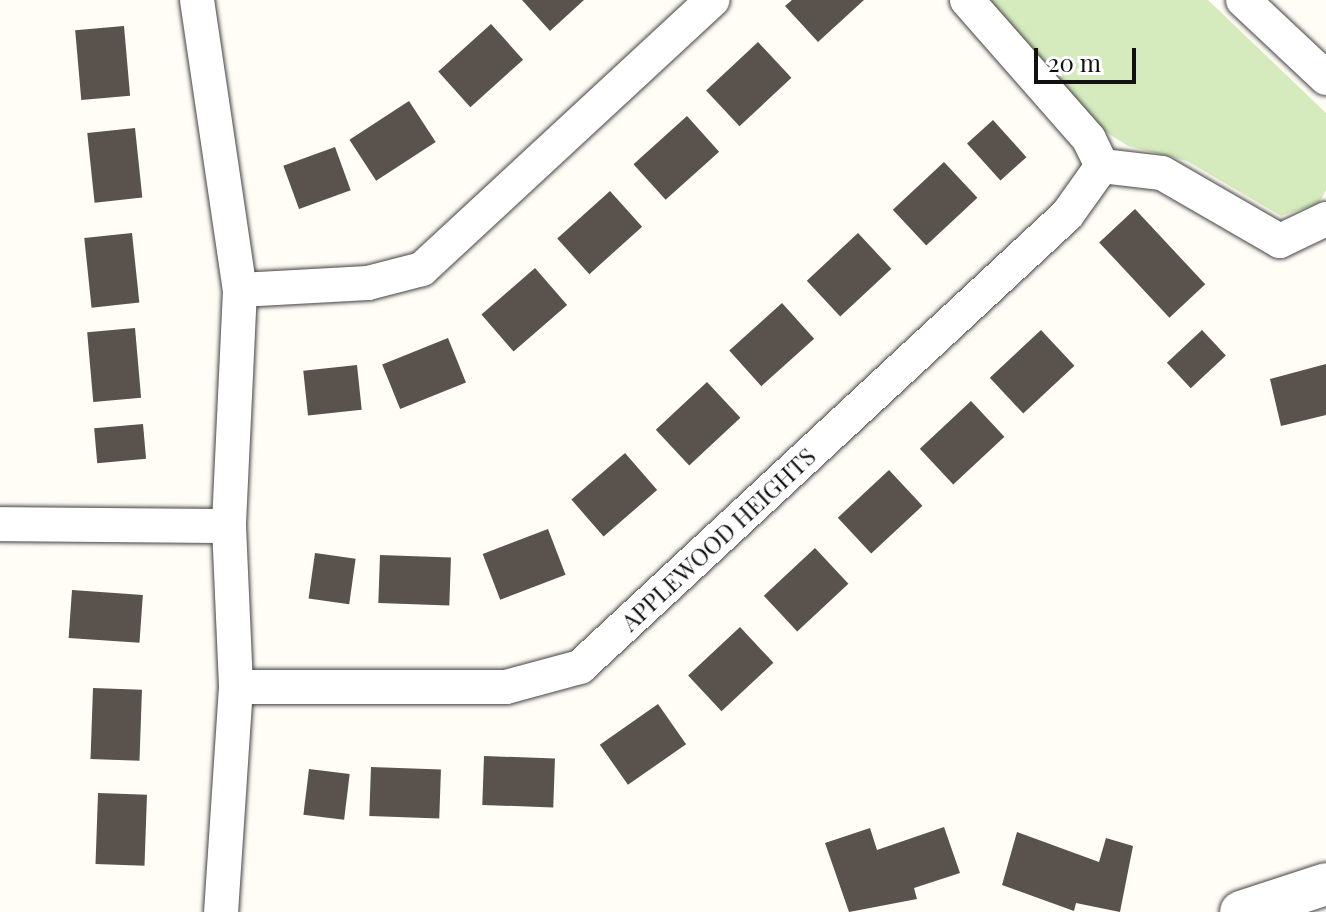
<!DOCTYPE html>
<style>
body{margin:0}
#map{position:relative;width:1326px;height:912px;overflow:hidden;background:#fffdf5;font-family:"Playfair Display",serif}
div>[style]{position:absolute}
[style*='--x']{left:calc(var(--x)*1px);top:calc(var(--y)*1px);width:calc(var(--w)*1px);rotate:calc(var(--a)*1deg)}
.green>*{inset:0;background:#d5ebbd}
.building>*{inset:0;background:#5a524d;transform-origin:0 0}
.roads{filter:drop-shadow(0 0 2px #444) drop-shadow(0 0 2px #444)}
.minor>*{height:34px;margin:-17px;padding:0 17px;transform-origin:17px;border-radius:17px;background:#fff}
.tertiary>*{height:42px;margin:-21px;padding:0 21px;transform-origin:21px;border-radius:21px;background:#fff}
span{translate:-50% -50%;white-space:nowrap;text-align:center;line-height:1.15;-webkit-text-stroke:8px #fff;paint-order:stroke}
.street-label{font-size:24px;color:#111}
.scale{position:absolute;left:1034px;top:48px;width:102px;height:36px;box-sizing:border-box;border:4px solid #111;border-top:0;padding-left:10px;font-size:24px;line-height:28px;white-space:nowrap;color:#111;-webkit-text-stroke:6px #fff;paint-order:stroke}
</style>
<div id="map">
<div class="green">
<div style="clip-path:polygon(981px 0,1208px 0,1326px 113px,1326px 190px,1319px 203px,1281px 216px,1187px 161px,1128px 146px,1085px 119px)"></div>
</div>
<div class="building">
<div style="clip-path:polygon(522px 0,584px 0,550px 31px)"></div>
<div style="clip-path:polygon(792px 0,864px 0,818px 42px,785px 6px)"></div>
<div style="left:491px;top:24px;width:48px;height:71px;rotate:48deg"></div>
<div style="left:124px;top:26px;width:70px;height:49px;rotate:85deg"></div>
<div style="left:758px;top:42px;width:49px;height:71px;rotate:47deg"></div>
<div style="left:409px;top:101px;width:49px;height:71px;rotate:57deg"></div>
<div style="left:687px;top:116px;width:48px;height:72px;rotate:48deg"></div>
<div style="left:993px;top:120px;width:50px;height:35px;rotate:48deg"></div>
<div style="left:135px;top:128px;width:70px;height:48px;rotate:84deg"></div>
<div style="left:335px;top:147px;width:46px;height:55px;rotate:70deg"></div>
<div style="left:944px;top:162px;width:49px;height:70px;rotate:47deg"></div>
<div style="left:610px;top:191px;width:48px;height:71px;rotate:48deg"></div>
<div style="left:1135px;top:209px;width:103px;height:49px;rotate:47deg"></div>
<div style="left:132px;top:233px;width:70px;height:48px;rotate:84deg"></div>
<div style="left:858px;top:233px;width:49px;height:70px;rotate:47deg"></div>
<div style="left:535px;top:268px;width:49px;height:71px;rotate:49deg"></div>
<div style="left:782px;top:303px;width:48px;height:71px;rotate:48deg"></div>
<div style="left:135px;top:328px;width:70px;height:48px;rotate:85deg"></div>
<div style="left:1041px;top:330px;width:49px;height:70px;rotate:47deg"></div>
<div style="left:1202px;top:330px;width:35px;height:48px;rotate:47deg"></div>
<div style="left:448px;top:338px;width:48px;height:71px;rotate:68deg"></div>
<div style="clip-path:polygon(1326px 364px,1326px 415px,1281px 426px,1270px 379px)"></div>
<div style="left:357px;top:365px;width:45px;height:54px;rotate:84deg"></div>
<div style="left:707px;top:382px;width:49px;height:70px;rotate:47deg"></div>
<div style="left:971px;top:401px;width:49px;height:70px;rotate:47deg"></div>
<div style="left:143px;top:424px;width:35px;height:49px;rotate:85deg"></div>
<div style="left:625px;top:453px;width:49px;height:71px;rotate:49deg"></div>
<div style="left:889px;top:470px;width:49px;height:70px;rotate:47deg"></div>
<div style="left:548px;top:529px;width:49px;height:70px;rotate:69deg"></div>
<div style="left:815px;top:548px;width:49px;height:70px;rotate:47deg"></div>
<div style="left:315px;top:553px;width:41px;height:46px;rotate:8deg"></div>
<div style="left:380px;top:555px;width:71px;height:48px;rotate:2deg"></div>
<div style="left:72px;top:590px;width:71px;height:48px;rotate:4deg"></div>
<div style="left:740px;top:627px;width:49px;height:71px;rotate:47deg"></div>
<div style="left:93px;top:688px;width:49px;height:71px;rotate:2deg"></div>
<div style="left:658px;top:704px;width:49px;height:71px;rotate:55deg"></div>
<div style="left:484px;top:756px;width:71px;height:49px;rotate:2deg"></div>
<div style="left:371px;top:767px;width:70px;height:49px;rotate:2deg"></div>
<div style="left:309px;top:769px;width:41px;height:46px;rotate:7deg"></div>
<div style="left:98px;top:793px;width:49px;height:71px;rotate:2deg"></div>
<div style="clip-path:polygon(944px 827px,960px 873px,914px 888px,917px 899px,849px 912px,825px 843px,870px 828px,877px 850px)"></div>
<div style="clip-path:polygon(1017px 832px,1099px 862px,1106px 838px,1133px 846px,1120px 912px,1076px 903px,1074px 911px,1002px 885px)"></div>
</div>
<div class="roads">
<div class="minor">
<div style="--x:197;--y:0;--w:293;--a:81.6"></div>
<div style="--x:240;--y:290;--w:236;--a:92.7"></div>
<div style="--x:229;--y:526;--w:161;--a:87.5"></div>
<div style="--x:236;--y:687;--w:225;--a:93.8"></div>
<div style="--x:1243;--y:0;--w:114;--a:43.2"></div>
<div style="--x:1102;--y:166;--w:60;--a:6.7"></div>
<div style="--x:1162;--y:173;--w:136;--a:30"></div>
<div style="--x:1280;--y:241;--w:51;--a:-25.6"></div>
<div style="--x:240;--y:290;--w:128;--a:-3.1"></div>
<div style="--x:368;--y:283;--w:56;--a:-14.5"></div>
<div style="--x:422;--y:269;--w:396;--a:-42.8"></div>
<div style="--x:0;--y:524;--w:229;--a:0.5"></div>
<div style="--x:236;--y:687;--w:270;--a:0"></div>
<div style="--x:506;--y:687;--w:77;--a:-15.1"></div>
<div style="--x:580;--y:667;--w:664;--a:-42.87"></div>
<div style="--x:1067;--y:215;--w:60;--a:-54.5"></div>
<div style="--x:1102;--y:166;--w:30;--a:-116"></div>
<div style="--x:1089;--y:139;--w:185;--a:-131.3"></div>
</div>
<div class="tertiary">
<div style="--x:1241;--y:912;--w:89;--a:-18.2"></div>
</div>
</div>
<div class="street-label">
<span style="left:718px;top:539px;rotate:-43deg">APPLEWOOD HEIGHTS</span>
</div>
<div class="scale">20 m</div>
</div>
